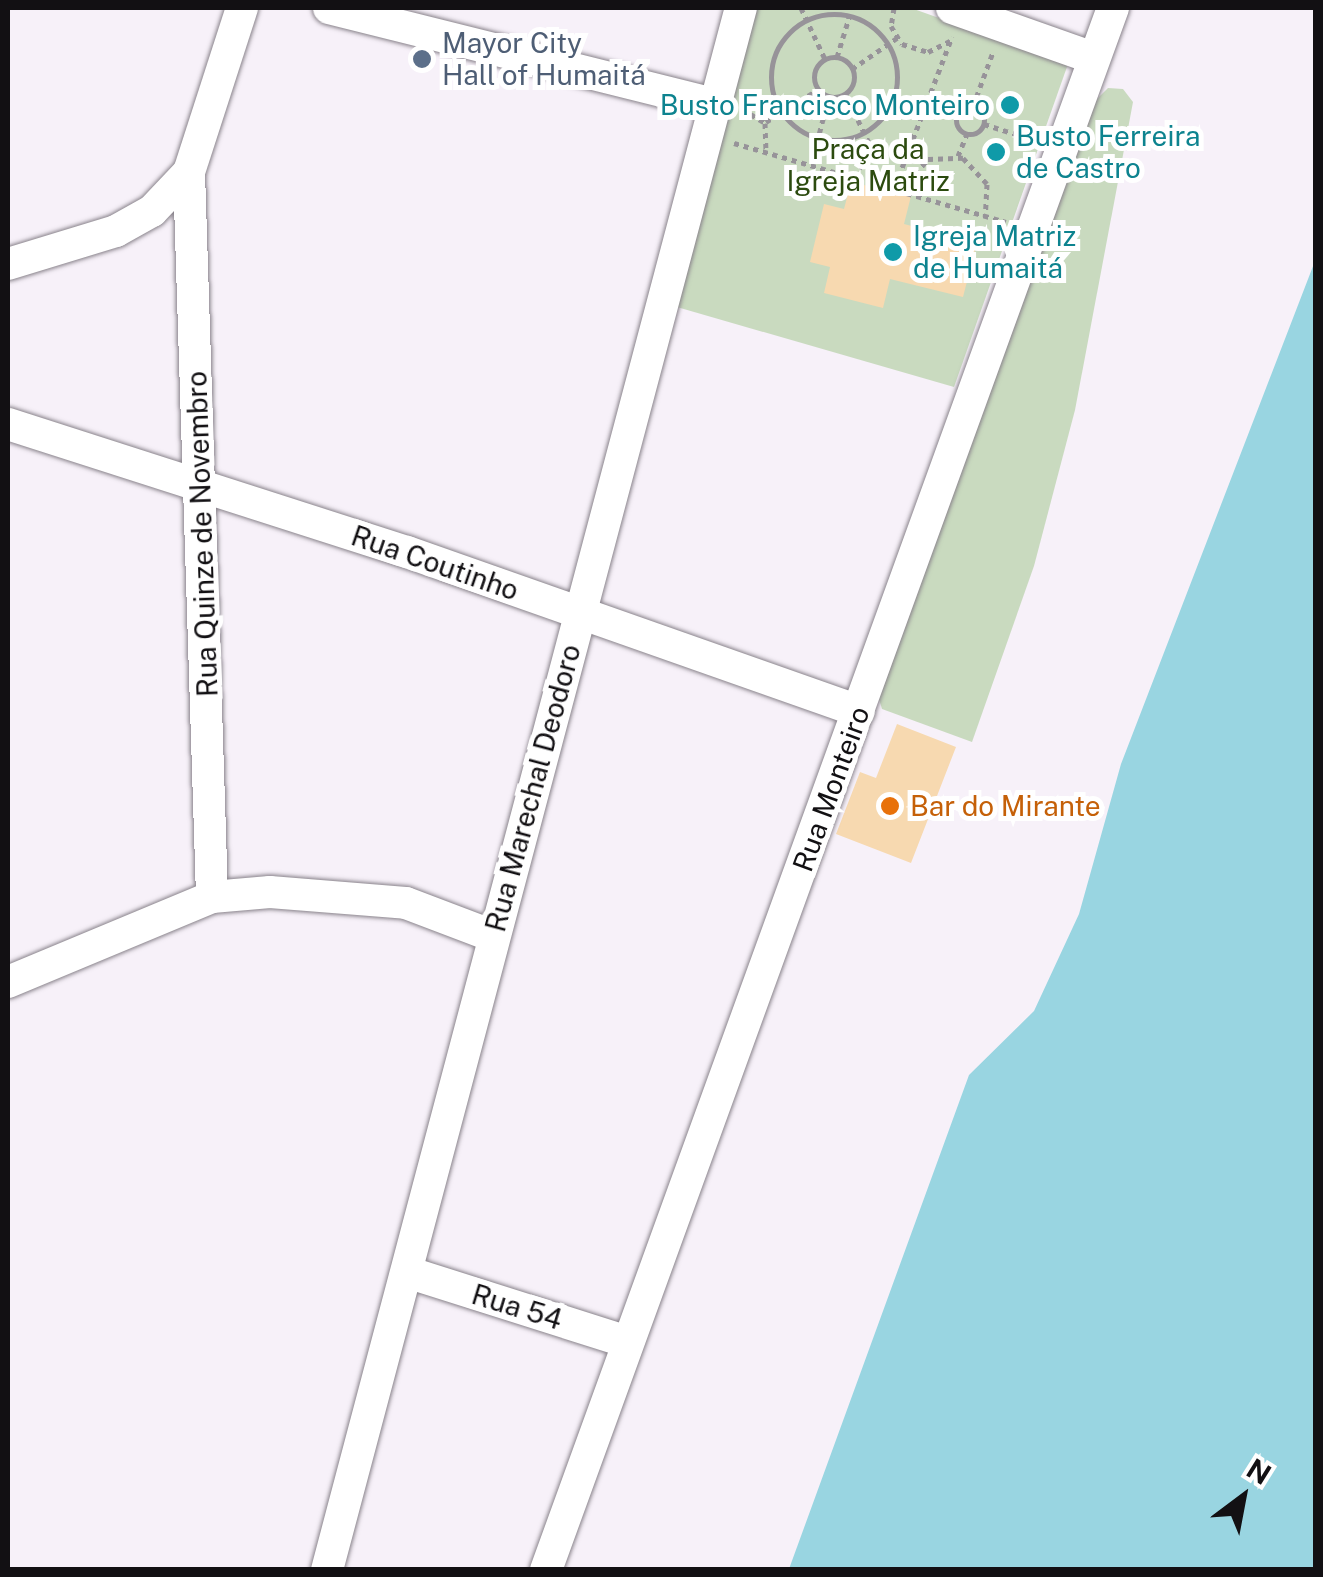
<!DOCTYPE html>
<meta charset="utf-8">
<style>
body{margin:0}
#map{position:relative;width:1323px;height:1577px;overflow:hidden;background:#f7f1f9;font-family:"Public Sans",sans-serif}
div>[style]{position:absolute}
[style*='--x']{left:calc(var(--x)*1px);top:calc(var(--y)*1px);width:calc(var(--w)*1px);rotate:calc(var(--a)*1deg)}
.green>*{inset:0;background:#c9dabf}
.water>*{inset:0;background:#99d5e1}
.building>*{inset:0;background:#f7d9b0}
.path>*{height:5px;margin-top:-2.5px;transform-origin:0;background:repeating-linear-gradient(90deg,#979399 0 5px,transparent 0 10px)}
.path>.ring{margin:-2.5px;padding:0;box-sizing:content-box;background:none;border:5px solid #979399;border-radius:50%}
.roads{filter:drop-shadow(0 0 2px #89838b) drop-shadow(0 0 2px #89838b)}
.minor>*{height:32px;margin:-16px;padding:0 16px;transform-origin:16px;border-radius:16px;background:#fff}
.dots>*{width:28px;height:28px;translate:-50% -50%;box-sizing:border-box;border:5px solid #fff;border-radius:50%}
span{translate:-50% -50%;white-space:nowrap;text-align:center;line-height:1.15;-webkit-text-stroke:10px #fff;paint-order:stroke}
.service-label{font-size:28px;color:#4e5e75}
.left{translate:0 -50%;text-align:left}
.culture-label{font-size:28px;color:#0d838f}
.right{translate:-100% -50%;text-align:right}
.park-label{font-size:28px;color:#2c4b0f}
.street-label{font-size:28px;color:#121013}
.food-label{font-size:28px;color:#c56008}
.frame{position:absolute;inset:0;border:10px solid #121013;pointer-events:none}
.north{position:absolute;left:1193px;top:1447px;width:100px;height:100px;-webkit-text-stroke:8px #fff;paint-order:stroke;rotate:32deg;font-size:28px;font-weight:700;line-height:40px;text-align:center;color:#121013}
.north::after{content:'';display:block;margin:auto;width:35px;height:45px;background:#121013;clip-path:polygon(50% 0,100% 100%,50% 72%,0 100%)}
</style>
<div id="map">
<div class="green">
<div style="clip-path:polygon(750px 8px,911px 8px,1068px 64px,954px 387px,670px 305px)"></div>
<div style="clip-path:polygon(1108px 88px,1123px 89px,1133px 102px,1075px 410px,1034px 566px,972px 742px,882px 709px,879px 699px,1097px 99px)"></div>
</div>
<div class="water">
<div style="clip-path:polygon(1315px 261px,1315px 1569px,789px 1569px,969px 1075px,1034px 1011px,1079px 914px,1121px 764px)"></div>
</div>
<div class="building">
<div style="clip-path:polygon(851px 182px,911px 196px,904px 224px,977px 243px,963px 297px,890px 279px,883px 308px,824px 293px,830px 267px,810px 262px,824px 204px,844px 209px)"></div>
<div style="clip-path:polygon(897px 724px,956px 747px,911px 863px,836px 834px,860px 772px,876px 778px)"></div>
</div>
<div class="path">
<div style="--x:801;--y:8;--w:56;--a:64.8"></div>
<div style="--x:894;--y:8;--w:18;--a:99"></div>
<div style="--x:891;--y:26;--w:21;--a:59"></div>
<div style="--x:902;--y:44;--w:27;--a:17"></div>
<div style="--x:928;--y:52;--w:25;--a:-27"></div>
<div class="ring" style="left:771px;top:14px;width:121px;height:121px"></div>
<div style="--x:837;--y:57;--w:51;--a:-73"></div>
<div class="ring" style="left:814px;top:57px;width:35px;height:35px"></div>
<div style="--x:852;--y:69;--w:55;--a:-34.6"></div>
<div style="--x:845;--y:93;--w:62;--a:64.3"></div>
<div class="ring" style="left:956px;top:106px;width:23px;height:23px"></div>
<div style="--x:973;--y:106;--w:58;--a:-69.7"></div>
<div style="--x:742;--y:109;--w:27;--a:31"></div>
<div style="--x:765;--y:123;--w:28;--a:88"></div>
<div style="--x:927;--y:109;--w:30;--a:15"></div>
<div style="--x:766;--y:122;--w:62;--a:-31.9"></div>
<div style="--x:984;--y:124;--w:52;--a:17.7"></div>
<div style="--x:734;--y:143;--w:283;--a:16.2"></div>
<div style="--x:958;--y:156;--w:24;--a:-68"></div>
<div style="--x:812;--y:162;--w:68;--a:-75.6"></div>
<div style="--x:853;--y:176;--w:35;--a:-51"></div>
<div style="--x:875;--y:149;--w:33;--a:18"></div>
<div style="--x:895;--y:186;--w:160;--a:-69.1"></div>
<div style="--x:913;--y:190;--w:10;--a:-114"></div>
<div style="--x:909;--y:181;--w:29;--a:-49"></div>
<div style="--x:928;--y:159;--w:35;--a:-2"></div>
<div style="--x:963;--y:158;--w:35;--a:47"></div>
<div style="--x:987;--y:184;--w:33;--a:93"></div>
</div>
<div class="roads">
<div class="minor">
<div style="--x:329;--y:8;--w:398;--a:14"></div>
<div style="--x:952;--y:8;--w:150;--a:19.5"></div>
<div style="--x:189;--y:172;--w:725;--a:88.18"></div>
<div style="--x:8;--y:264;--w:113;--a:-17"></div>
<div style="--x:116;--y:231;--w:41;--a:-29.1"></div>
<div style="--x:152;--y:211;--w:54;--a:-46.5"></div>
<div style="--x:189;--y:172;--w:172;--a:-72.1"></div>
<div style="--x:8;--y:424;--w:419;--a:17.8"></div>
<div style="--x:407;--y:552;--w:479;--a:19.4"></div>
<div style="--x:8;--y:982;--w:221;--a:-22.6"></div>
<div style="--x:212;--y:897;--w:58;--a:-4.9"></div>
<div style="--x:270;--y:892;--w:136;--a:4.6"></div>
<div style="--x:406;--y:903;--w:93;--a:20.8"></div>
<div style="--x:410;--y:1273;--w:225;--a:17.6"></div>
<div style="--x:327;--y:1570;--w:1616;--a:-75.16"></div>
<div style="--x:546;--y:1570;--w:1662;--a:-70.05"></div>
</div>
</div>
<div class="dots">
<div style="left:422px;top:59px;background:#5c6f8a"></div>
<div style="left:1010px;top:105px;background:#0f9aa8"></div>
<div style="left:996px;top:152px;background:#0f9aa8"></div>
<div style="left:893px;top:252px;background:#0f9aa8"></div>
<div style="left:890px;top:806px;background:#e8710a"></div>
</div>
<div class="service-label">
<span class="left" style="left:442px;top:59px">Mayor City<br>Hall of Humaitá</span>
</div>
<div class="culture-label">
<span class="right" style="left:990px;top:105px">Busto Francisco Monteiro</span>
<span class="left" style="left:1016px;top:152px">Busto Ferreira<br>de Castro</span>
<span class="left" style="left:913px;top:252px">Igreja Matriz<br>de Humaitá</span>
</div>
<div class="park-label">
<span style="left:868px;top:165px">Praça da<br>Igreja Matriz</span>
</div>
<div class="street-label">
<span style="left:202px;top:534px;rotate:-92deg">Rua Quinze de Novembro</span>
<span style="left:435px;top:563px;rotate:19deg">Rua Coutinho</span>
<span style="left:533px;top:788px;rotate:-75deg">Rua Marechal Deodoro</span>
<span style="left:831px;top:789px;rotate:-70deg">Rua Monteiro</span>
<span style="left:517px;top:1307px;rotate:17deg">Rua 54</span>
</div>
<div class="food-label">
<span class="left" style="left:910px;top:806px">Bar do Mirante</span>
</div>
<div class="frame"></div>
<div class="north">N</div>
</div>
